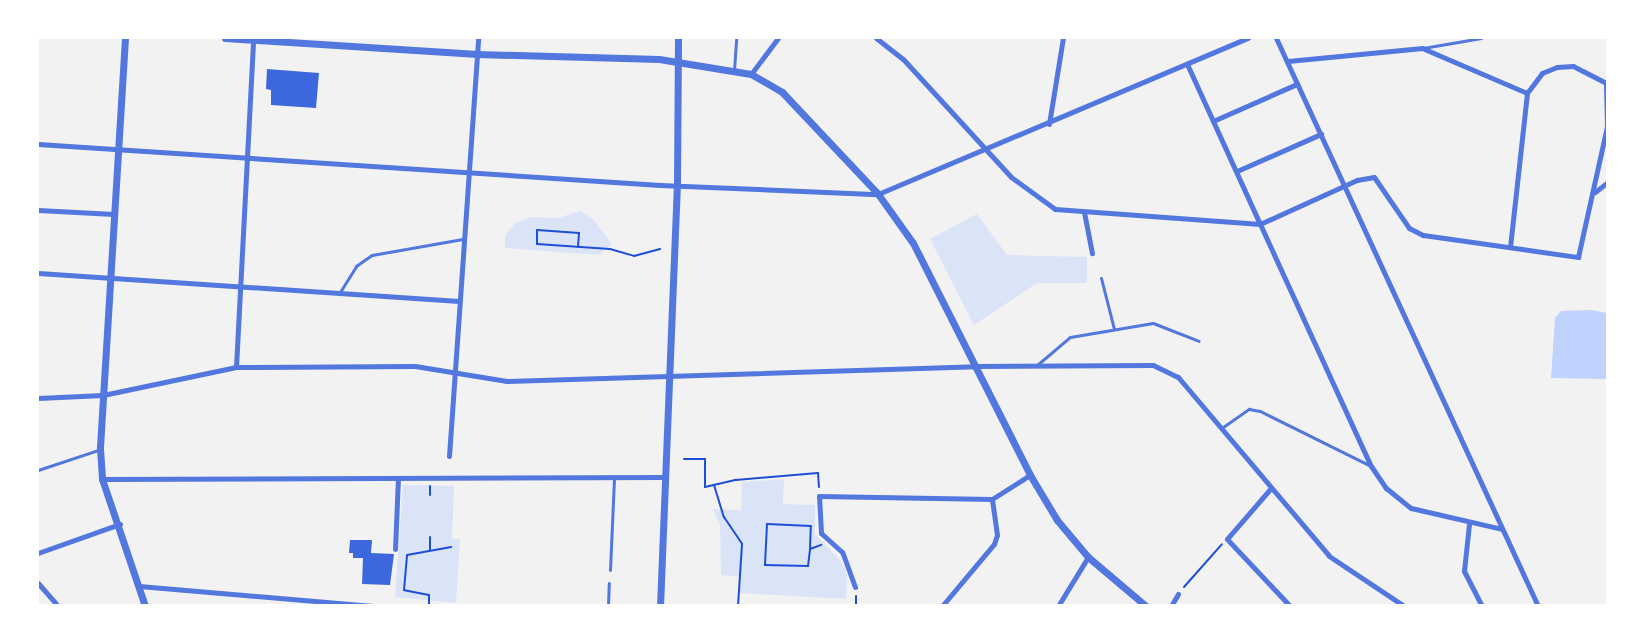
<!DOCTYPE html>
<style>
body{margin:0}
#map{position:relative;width:1645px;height:643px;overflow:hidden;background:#f2f2f2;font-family:"Exo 2",sans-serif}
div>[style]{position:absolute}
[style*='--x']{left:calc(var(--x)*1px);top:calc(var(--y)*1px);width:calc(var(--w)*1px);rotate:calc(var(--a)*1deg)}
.green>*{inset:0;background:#dbe4f7}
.water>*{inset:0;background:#bfd3fe}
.building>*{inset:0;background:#3d67dc}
.path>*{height:2px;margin:-1px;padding:0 1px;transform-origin:1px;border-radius:1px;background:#1d4ed8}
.service>*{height:3px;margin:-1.5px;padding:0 1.5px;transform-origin:1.5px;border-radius:1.5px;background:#5277de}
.minor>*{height:5px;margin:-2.5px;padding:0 2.5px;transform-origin:2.5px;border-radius:2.5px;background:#5277de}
.tertiary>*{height:7px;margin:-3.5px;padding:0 3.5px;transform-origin:3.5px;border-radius:3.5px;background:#5277de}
span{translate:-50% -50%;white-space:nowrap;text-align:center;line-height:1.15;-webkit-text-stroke:5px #fff;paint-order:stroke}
.frame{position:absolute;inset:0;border:39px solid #fff;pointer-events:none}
</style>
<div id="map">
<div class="green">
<div style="clip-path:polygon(580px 211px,592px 218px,612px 244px,599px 255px,505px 248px,505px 236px,514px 224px,530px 217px,558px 218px)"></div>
<div style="clip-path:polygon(977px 214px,1007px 255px,1087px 257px,1087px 283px,1037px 283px,974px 325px,930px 239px)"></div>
<div style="clip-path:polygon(784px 479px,783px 504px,815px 505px,815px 534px,841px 561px,847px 574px,846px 599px,739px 593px,740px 577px,721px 575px,720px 525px,713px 509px,741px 510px,742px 482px)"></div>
<div style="clip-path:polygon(403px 485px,454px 486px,452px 539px,460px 539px,456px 603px,395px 597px)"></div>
</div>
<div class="water">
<div style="clip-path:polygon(1592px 310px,1607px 313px,1607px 379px,1551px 378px,1555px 318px,1561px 311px)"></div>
</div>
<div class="building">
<div style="clip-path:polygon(267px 69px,319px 73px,316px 108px,271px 105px,271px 90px,266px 89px)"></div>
<div style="clip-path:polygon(350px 540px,372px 540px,371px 553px,394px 554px,390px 585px,362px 584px,363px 558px,353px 558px,353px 553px,349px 553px)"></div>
</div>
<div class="path">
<div style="--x:578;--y:247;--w:14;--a:-86"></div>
<div style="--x:579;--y:233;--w:42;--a:-175.9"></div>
<div style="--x:537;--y:230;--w:14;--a:90"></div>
<div style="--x:537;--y:244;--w:73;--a:3.9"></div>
<div style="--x:610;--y:249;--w:25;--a:16"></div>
<div style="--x:634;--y:256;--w:27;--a:-15"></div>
<div style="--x:684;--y:459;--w:21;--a:0"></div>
<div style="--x:705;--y:459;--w:28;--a:90"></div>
<div style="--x:705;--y:487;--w:32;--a:-13"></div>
<div style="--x:736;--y:480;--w:82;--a:-4.9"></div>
<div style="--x:818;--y:473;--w:14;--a:86"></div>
<div style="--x:714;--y:485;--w:34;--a:73"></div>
<div style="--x:724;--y:517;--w:32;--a:56"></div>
<div style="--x:742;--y:544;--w:62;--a:93.7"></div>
<div style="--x:430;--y:495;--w:9;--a:-90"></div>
<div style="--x:430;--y:537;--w:13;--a:90"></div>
<div style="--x:810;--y:549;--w:23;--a:-88"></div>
<div style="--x:811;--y:526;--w:44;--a:-177.4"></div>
<div style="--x:767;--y:524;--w:41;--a:92.8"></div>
<div style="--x:765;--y:565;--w:43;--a:1.3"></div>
<div style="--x:808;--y:566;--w:17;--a:-83"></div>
<div style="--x:810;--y:549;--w:12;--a:-20"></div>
<div style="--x:1184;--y:587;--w:57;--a:-48.5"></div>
<div style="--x:856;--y:596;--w:10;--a:90"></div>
<div style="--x:429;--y:606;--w:11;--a:-90"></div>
<div style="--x:429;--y:595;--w:25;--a:-169"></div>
<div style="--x:404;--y:590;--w:35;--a:-85"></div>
<div style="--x:407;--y:555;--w:45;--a:-10.3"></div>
</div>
<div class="service">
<div style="--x:1423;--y:48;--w:59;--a:-9.8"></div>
<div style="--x:734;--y:70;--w:32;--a:-86"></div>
<div style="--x:1101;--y:278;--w:53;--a:75.7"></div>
<div style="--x:340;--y:292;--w:31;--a:-58"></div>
<div style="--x:356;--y:266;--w:19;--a:-35"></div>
<div style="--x:372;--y:255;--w:92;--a:-10"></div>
<div style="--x:1037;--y:365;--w:43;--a:-40.3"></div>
<div style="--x:1070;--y:337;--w:84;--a:-9.6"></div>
<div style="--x:1153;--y:323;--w:49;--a:21.4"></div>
<div style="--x:1223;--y:427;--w:32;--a:-35"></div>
<div style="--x:1249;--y:409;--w:11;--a:10"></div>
<div style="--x:1260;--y:411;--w:124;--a:26.4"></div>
<div style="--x:38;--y:470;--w:63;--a:-18.4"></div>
<div style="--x:610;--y:570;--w:93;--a:-87.5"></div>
<div style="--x:608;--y:606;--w:23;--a:-88"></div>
</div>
<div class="minor">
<div style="--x:876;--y:38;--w:34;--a:38"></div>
<div style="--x:903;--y:59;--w:160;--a:47.5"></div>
<div style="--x:1011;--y:177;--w:54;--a:36"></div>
<div style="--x:1055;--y:209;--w:206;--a:4.2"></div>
<div style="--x:1260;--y:224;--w:266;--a:65.4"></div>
<div style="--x:1371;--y:466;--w:27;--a:56"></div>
<div style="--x:1386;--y:488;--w:32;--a:39"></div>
<div style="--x:1411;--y:508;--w:93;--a:13"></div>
<div style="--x:1276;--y:38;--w:626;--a:65.24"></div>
<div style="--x:1288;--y:61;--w:135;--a:-5.5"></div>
<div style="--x:1422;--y:48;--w:114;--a:23.2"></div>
<div style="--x:1527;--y:93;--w:25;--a:-53"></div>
<div style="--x:1542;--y:73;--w:16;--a:-22"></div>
<div style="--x:1557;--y:67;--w:16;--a:-4"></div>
<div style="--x:1573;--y:66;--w:39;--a:27"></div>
<div style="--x:1187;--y:64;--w:176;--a:65.5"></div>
<div style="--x:1260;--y:224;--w:107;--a:-24.4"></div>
<div style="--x:1357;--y:180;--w:17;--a:-10"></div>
<div style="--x:1374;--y:177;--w:62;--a:55.5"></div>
<div style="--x:1409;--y:228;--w:16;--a:27"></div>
<div style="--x:1423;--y:235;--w:157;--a:8.1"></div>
<div style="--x:1578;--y:257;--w:134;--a:-77.5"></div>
<div style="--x:1607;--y:126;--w:42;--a:-91.4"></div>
<div style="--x:751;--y:74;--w:45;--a:-53.1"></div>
<div style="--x:1213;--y:121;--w:92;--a:-23.8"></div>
<div style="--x:1049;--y:124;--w:87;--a:-80.8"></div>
<div style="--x:38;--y:144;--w:623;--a:3.77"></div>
<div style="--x:660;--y:185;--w:218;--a:2.4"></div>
<div style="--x:878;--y:194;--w:402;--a:-22.9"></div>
<div style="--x:1237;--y:171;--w:92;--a:-23.8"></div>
<div style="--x:1595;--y:192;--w:16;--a:-38"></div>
<div style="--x:38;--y:210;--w:76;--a:3"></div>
<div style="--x:1084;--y:212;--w:42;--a:79"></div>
<div style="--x:1510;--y:247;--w:155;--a:-83.7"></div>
<div style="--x:38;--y:273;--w:422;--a:3.8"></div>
<div style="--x:236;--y:367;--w:329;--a:-87"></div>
<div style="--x:38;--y:398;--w:65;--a:-2.6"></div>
<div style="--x:103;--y:395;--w:136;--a:-11.9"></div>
<div style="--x:236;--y:367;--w:179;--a:-0.3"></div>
<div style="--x:415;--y:366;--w:93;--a:9.3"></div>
<div style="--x:507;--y:381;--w:469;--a:-1.8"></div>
<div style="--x:976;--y:366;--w:177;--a:-0.3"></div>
<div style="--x:1153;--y:365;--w:28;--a:26"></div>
<div style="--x:1178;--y:377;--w:234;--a:49.8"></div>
<div style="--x:1329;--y:556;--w:90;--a:33.7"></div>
<div style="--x:449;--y:456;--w:419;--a:-86"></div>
<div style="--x:102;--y:479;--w:562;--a:-0.2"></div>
<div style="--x:1271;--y:488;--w:67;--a:130.8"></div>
<div style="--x:1227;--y:539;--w:92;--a:46.8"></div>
<div style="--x:1469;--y:524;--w:47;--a:96.1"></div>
<div style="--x:1464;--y:571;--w:39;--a:63"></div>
<div style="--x:395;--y:549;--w:71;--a:-87.6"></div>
<div style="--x:38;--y:553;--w:87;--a:-19.5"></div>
<div style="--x:38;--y:583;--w:30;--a:49"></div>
<div style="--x:139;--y:586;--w:235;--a:4.9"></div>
<div style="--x:855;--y:587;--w:37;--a:-110"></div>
<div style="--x:842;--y:552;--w:28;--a:-138"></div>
<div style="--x:821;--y:533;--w:37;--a:-93"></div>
<div style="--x:819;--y:496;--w:173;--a:1"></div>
<div style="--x:992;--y:499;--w:45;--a:-32.3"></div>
<div style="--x:942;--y:606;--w:81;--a:-50"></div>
<div style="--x:994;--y:544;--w:9;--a:-72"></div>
<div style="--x:997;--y:535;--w:36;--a:-98"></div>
<div style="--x:1058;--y:606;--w:57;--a:-58.5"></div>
<div style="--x:1171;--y:606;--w:14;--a:-60"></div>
</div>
<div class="tertiary">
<div style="--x:125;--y:38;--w:412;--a:93.5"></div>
<div style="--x:100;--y:449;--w:30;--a:86"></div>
<div style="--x:102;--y:479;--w:134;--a:71.3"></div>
<div style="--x:225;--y:38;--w:253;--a:3.6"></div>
<div style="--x:477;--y:54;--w:182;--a:1.6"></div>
<div style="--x:659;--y:59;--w:93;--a:9.3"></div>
<div style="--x:751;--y:74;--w:36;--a:30"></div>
<div style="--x:782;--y:92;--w:140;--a:46.7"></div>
<div style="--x:878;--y:194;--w:60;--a:54.5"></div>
<div style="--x:913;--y:243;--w:260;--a:63.2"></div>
<div style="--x:1030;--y:475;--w:52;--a:59"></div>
<div style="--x:1057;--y:520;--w:48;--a:50"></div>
<div style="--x:1088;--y:557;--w:76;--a:40.2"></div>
<div style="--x:660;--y:606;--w:423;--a:-87.7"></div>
<div style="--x:677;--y:183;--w:145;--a:-89.6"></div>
</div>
<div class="frame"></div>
</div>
